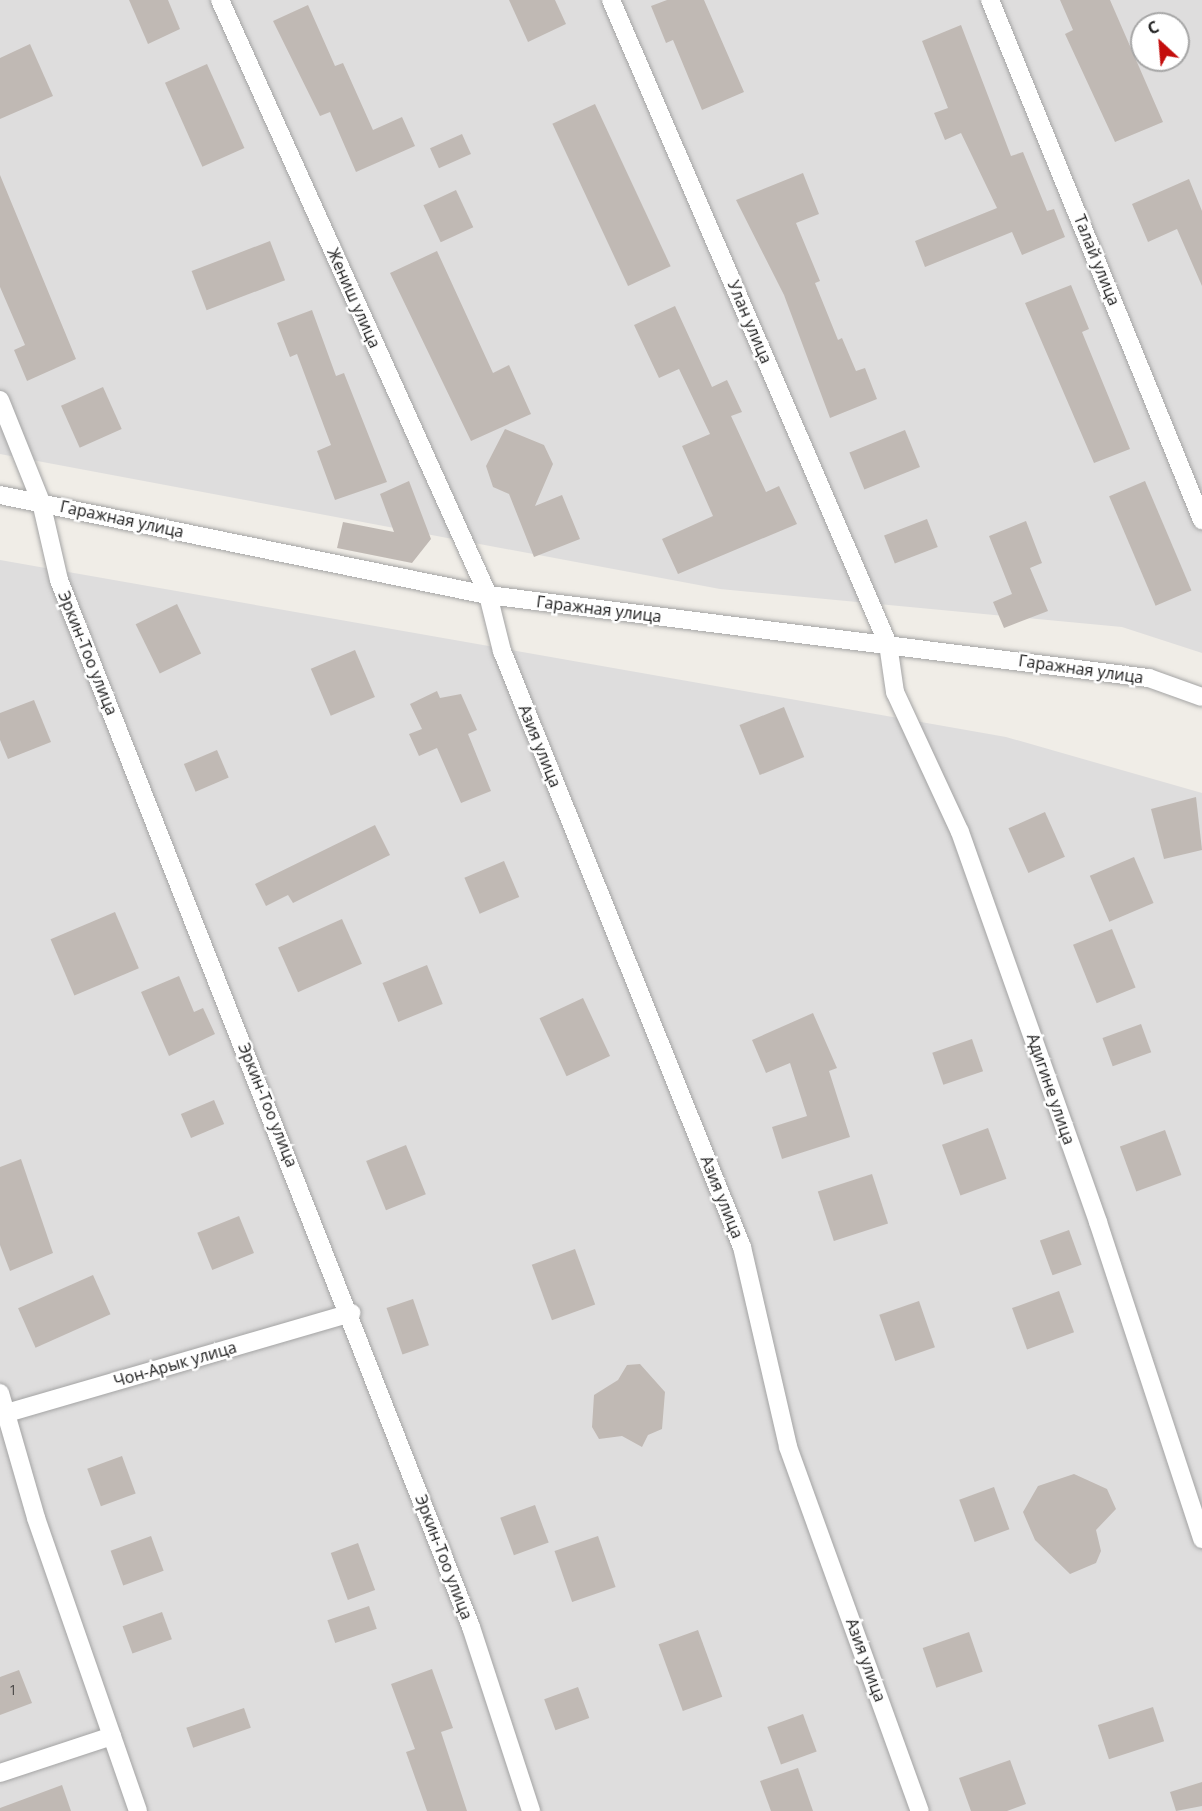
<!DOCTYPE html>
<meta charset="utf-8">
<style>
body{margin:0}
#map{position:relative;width:1202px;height:1811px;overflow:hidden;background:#f0ede7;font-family:"Open Sans",sans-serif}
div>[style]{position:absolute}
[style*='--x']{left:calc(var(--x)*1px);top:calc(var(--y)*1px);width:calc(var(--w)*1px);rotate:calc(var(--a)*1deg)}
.residential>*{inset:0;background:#dedddd}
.building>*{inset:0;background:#c0b9b4;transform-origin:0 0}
.roads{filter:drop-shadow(0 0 2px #a4a4a4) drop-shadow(0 0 2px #a4a4a4)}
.minor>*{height:18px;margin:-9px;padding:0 9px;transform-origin:9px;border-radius:9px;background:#fff}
span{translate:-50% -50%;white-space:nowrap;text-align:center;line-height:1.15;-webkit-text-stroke:5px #fff;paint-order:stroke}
.number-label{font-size:14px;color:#484645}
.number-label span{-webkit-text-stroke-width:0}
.street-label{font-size:16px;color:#202020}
.north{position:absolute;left:1130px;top:12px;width:60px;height:60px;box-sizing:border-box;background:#fff;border:2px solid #a6a6a6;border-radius:50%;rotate:334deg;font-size:16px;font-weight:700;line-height:24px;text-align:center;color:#202020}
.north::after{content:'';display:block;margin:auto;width:21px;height:27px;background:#c40d0c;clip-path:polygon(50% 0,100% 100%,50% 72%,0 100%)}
</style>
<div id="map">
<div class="residential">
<div style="clip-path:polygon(evenodd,0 0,1202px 0,1202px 653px,1122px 627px,720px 589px,0 454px,0 0,1142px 24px,1178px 24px,1178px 60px,1142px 60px,1142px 24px)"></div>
<div style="clip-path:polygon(0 560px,1006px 737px,1202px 793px,1202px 1811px,0 1811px)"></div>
</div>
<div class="building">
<div style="clip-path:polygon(129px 0,168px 0,180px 29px,148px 44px)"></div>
<div style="clip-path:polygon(509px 0,555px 0,566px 24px,528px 42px)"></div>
<div style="clip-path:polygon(667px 0,704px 0,744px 92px,702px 110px,673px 40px,666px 43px,651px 6px)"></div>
<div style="clip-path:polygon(1060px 0,1110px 0,1163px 122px,1115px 142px,1065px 34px,1073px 30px)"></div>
<div style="clip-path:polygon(308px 5px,335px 66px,343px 63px,373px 130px,402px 117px,415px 146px,356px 172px,330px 112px,320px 116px,273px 21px)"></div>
<div style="clip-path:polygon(961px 25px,1011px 156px,1023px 152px,1047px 211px,1054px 209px,1065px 237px,1022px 255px,1012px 232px,925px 267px,915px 241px,997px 208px,961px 133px,945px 140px,934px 113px,948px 108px,922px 41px)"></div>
<div style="clip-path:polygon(30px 44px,53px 96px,0 119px,0 58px)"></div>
<div style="left:207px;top:64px;width:92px;height:46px;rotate:66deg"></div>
<div style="left:595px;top:104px;width:179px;height:47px;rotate:65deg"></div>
<div style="left:462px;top:134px;width:22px;height:35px;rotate:66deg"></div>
<div style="clip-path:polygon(803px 173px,819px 214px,796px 223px,820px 281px,815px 283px,838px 340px,842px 338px,856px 371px,865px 368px,877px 399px,830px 418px,784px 295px,736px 200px)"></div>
<div style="clip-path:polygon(0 175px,76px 359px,27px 381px,14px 350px,25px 345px,0 287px)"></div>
<div style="clip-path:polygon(1189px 179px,1202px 211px,1202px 286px,1177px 229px,1148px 242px,1132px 204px)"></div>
<div style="left:456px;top:190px;width:41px;height:36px;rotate:65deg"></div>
<div style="left:270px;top:241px;width:42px;height:84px;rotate:69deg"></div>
<div style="clip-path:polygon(437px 251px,493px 373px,509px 365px,531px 414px,471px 441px,390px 273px)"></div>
<div style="clip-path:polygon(1071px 285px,1089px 329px,1082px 332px,1130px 449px,1094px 463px,1025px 303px)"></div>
<div style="clip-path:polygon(675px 306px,712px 387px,727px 380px,742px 412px,731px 416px,766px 492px,779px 486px,797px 524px,678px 574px,662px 539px,713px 516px,682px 446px,710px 434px,679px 369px,659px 378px,634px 325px)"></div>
<div style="clip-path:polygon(312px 310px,336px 376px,344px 373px,387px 482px,335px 500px,317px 451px,331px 445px,297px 354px,290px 357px,277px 323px)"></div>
<div style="left:103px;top:387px;width:46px;height:46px;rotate:66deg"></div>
<div style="clip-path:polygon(505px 429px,544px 445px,553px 464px,535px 506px,562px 495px,580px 539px,534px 557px,509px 494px,493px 487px,486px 466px)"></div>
<div style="left:905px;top:430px;width:40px;height:60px;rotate:68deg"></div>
<div style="clip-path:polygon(409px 481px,431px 539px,412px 563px,337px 548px,343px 522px,394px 532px,380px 494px)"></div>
<div style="left:1145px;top:481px;width:119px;height:39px;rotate:67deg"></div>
<div style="left:927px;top:519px;width:30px;height:46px;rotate:69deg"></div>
<div style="clip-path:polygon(1026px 521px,1042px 563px,1030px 568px,1048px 611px,1004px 628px,993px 602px,1012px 594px,989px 536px)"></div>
<div style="left:177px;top:604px;width:55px;height:46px;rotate:64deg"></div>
<div style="left:355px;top:650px;width:51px;height:48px;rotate:67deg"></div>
<div style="clip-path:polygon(437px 691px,440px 698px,461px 694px,477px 730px,468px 734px,491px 791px,461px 803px,437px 748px,419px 756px,409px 734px,422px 729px,410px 704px)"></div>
<div style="clip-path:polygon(34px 700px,51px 742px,8px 759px,0 740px,0 713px)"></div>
<div style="left:784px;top:707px;width:54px;height:48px;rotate:68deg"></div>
<div style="left:217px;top:750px;width:30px;height:36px;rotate:67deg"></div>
<div style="clip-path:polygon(1196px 797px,1202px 850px,1164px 859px,1151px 809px)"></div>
<div style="left:1045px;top:812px;width:49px;height:40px;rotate:66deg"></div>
<div style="clip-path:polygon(375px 825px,390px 855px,293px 903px,288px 895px,266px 906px,255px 884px)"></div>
<div style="left:1134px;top:857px;width:50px;height:48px;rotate:67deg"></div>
<div style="left:504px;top:861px;width:39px;height:43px;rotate:67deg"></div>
<div style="left:115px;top:912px;width:61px;height:70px;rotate:67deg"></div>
<div style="left:342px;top:919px;width:49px;height:70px;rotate:66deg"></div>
<div style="left:1112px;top:929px;width:63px;height:42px;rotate:68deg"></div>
<div style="left:427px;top:965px;width:42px;height:48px;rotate:68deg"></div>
<div style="clip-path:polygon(179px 976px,194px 1012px,203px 1008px,215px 1034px,169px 1056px,141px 992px)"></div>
<div style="left:583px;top:998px;width:64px;height:48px;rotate:65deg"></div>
<div style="clip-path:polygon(813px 1013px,837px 1068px,829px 1071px,850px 1137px,782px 1159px,772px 1127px,807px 1116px,790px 1063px,766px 1073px,752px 1040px)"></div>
<div style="left:1141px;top:1024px;width:30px;height:41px;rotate:70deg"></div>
<div style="left:972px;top:1039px;width:34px;height:42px;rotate:71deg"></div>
<div style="left:214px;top:1100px;width:26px;height:36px;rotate:67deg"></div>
<div style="left:988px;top:1128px;width:54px;height:49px;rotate:70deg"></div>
<div style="left:1165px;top:1130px;width:48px;height:48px;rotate:70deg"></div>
<div style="left:406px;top:1145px;width:53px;height:43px;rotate:68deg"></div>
<div style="clip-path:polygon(21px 1159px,53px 1253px,10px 1271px,0 1245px,0 1167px)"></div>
<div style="left:872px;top:1174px;width:52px;height:57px;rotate:72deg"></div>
<div style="left:239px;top:1216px;width:40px;height:45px;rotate:68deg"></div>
<div style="left:1069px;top:1230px;width:37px;height:31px;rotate:70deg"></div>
<div style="left:575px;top:1249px;width:59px;height:46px;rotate:70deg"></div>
<div style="left:93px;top:1275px;width:43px;height:82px;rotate:66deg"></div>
<div style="left:1059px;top:1291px;width:44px;height:50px;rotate:70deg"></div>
<div style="left:413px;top:1299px;width:49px;height:28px;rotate:71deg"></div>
<div style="left:919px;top:1301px;width:49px;height:42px;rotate:71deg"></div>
<div style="clip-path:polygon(640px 1364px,665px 1392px,662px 1429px,648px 1435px,642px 1447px,622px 1436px,599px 1439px,592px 1427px,594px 1395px,618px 1380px,627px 1365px)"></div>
<div style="left:122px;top:1456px;width:40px;height:37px;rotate:70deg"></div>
<div style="clip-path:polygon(1074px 1474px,1107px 1489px,1116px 1509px,1096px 1530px,1101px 1551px,1096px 1563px,1070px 1574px,1035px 1540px,1023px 1512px,1038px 1486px)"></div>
<div style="left:994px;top:1487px;width:45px;height:37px;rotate:70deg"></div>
<div style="left:535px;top:1505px;width:40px;height:37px;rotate:70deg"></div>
<div style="left:151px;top:1536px;width:37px;height:43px;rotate:70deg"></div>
<div style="left:598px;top:1536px;width:54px;height:46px;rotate:71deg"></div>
<div style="left:358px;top:1543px;width:50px;height:29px;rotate:70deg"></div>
<div style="left:369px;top:1606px;width:24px;height:44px;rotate:71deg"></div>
<div style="left:162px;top:1612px;width:29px;height:42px;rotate:70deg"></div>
<div style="left:698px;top:1630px;width:71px;height:42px;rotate:70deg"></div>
<div style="left:969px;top:1632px;width:42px;height:49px;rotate:71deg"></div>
<div style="clip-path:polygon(432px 1669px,453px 1728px,441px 1732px,467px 1811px,427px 1811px,406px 1752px,415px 1749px,391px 1684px)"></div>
<div style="clip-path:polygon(19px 1670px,32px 1703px,0 1715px,0 1677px)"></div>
<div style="left:578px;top:1687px;width:33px;height:36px;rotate:70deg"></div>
<div style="left:1153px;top:1707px;width:36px;height:58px;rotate:72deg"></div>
<div style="left:244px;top:1708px;width:21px;height:61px;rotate:71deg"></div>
<div style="left:803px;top:1714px;width:40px;height:38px;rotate:70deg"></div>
<div style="clip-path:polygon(1010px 1760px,1026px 1804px,1007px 1811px,971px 1811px,959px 1778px)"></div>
<div style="clip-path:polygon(798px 1768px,813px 1811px,771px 1811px,760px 1781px)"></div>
<div style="clip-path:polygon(1202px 1782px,1202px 1806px,1176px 1811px,1170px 1792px)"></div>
<div style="clip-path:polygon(62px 1785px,71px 1811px,0 1811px,0 1808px)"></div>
</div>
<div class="roads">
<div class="minor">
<div style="--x:220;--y:0;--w:653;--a:65.75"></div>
<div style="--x:488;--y:595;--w:58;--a:76"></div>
<div style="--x:502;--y:651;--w:643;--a:68.07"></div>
<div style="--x:742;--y:1247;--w:205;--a:77"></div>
<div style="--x:788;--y:1447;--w:387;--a:70.1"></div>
<div style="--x:611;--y:0;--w:701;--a:66.73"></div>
<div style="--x:888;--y:644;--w:49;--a:81.7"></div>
<div style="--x:895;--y:692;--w:154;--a:65.1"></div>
<div style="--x:960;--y:832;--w:414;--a:70.5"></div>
<div style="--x:1098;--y:1222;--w:334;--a:71.8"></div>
<div style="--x:990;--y:0;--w:562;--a:67.82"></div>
<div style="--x:0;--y:400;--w:110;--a:68.1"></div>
<div style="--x:41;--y:502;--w:80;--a:77"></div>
<div style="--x:59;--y:580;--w:1125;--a:68.52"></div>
<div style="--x:471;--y:1627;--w:194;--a:71.9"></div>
<div style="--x:0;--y:495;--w:498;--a:11.6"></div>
<div style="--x:488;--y:595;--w:666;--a:7.16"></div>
<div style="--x:1149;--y:678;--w:56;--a:19.7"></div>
<div style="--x:0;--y:1393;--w:130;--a:73.9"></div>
<div style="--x:36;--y:1518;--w:310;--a:70.8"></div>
<div style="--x:0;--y:1415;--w:366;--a:-16.2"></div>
<div style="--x:0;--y:1773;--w:118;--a:-18.3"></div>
</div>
</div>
<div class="number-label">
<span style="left:13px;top:1690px">1</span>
</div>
<div class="street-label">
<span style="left:1097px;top:260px;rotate:68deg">Талай улица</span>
<span style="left:354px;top:298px;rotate:66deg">Жениш улица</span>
<span style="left:750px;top:322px;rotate:67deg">Улан улица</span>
<span style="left:122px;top:519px;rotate:12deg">Гаражная улица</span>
<span style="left:599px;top:609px;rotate:7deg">Гаражная улица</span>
<span style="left:88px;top:653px;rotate:68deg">Эркин-Тоо улица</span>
<span style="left:1081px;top:669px;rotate:8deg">Гаражная улица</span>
<span style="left:540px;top:746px;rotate:68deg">Азия улица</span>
<span style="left:1051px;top:1089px;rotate:71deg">Адигине улица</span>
<span style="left:268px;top:1105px;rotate:68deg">Эркин-Тоо улица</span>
<span style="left:722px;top:1197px;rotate:68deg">Азия улица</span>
<span style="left:175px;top:1364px;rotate:-16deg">Чон-Арык улица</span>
<span style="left:444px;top:1557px;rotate:69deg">Эркин-Тоо улица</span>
<span style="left:866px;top:1660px;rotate:70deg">Азия улица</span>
</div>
<div class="north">С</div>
</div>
